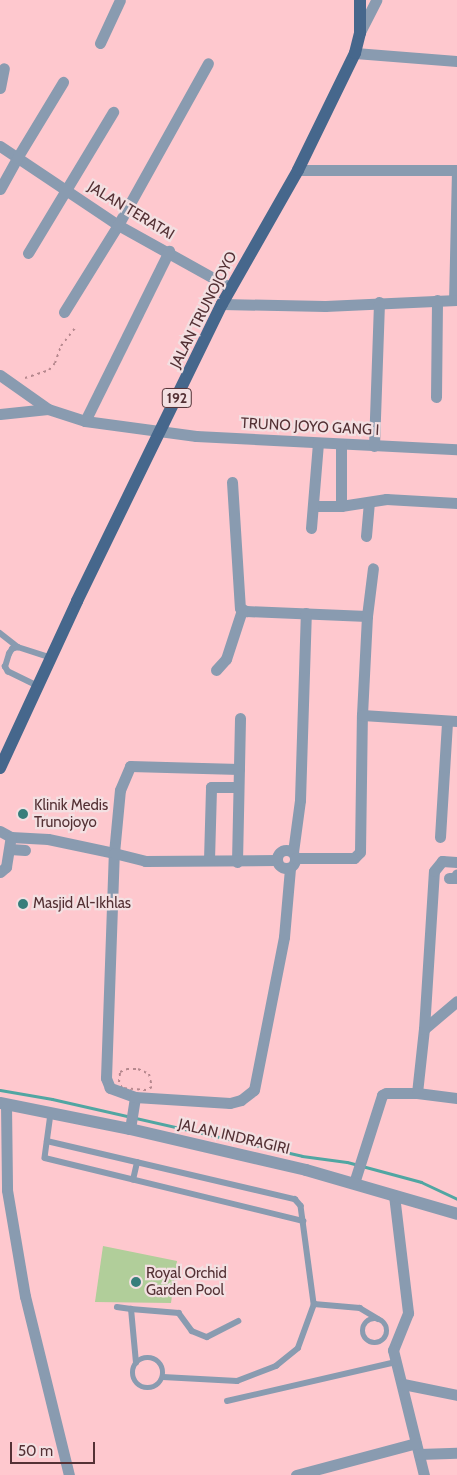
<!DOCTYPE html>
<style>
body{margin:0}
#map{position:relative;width:457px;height:1475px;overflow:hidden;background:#fec8ce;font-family:Cabin,sans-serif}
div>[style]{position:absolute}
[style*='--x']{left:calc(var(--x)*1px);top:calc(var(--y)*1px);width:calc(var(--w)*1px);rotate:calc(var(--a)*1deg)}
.green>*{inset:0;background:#b1ce9a}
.stream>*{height:3px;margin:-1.5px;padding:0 1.5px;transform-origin:1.5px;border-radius:1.5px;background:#51a6a2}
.path>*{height:2px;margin-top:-1px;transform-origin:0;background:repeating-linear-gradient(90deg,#b6888e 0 2.5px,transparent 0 6.5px)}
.service>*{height:5.5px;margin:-2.75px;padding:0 2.75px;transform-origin:2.75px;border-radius:2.75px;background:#899bb0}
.service>.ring{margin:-2.75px;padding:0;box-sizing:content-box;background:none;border:5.5px solid #899bb0;border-radius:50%}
.minor>*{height:11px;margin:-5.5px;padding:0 5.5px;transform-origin:5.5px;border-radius:5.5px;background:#899bb0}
.minor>.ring{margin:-5.5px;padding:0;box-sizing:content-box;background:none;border:11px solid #899bb0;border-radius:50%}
.tertiary>*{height:12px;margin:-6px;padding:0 6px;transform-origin:6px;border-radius:6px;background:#899bb0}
.primary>*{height:12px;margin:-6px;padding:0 6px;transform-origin:6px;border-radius:6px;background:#46678c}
.dots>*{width:14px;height:14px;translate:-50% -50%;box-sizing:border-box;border:2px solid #f3e0e2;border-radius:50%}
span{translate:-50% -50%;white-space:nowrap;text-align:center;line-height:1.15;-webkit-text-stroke:4.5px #f3e0e2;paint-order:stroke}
.shield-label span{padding:1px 4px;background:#f3e0e2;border:1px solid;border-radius:4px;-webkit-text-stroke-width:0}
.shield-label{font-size:14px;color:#543135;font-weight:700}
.street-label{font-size:15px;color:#543135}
.poi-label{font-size:15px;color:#543135}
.left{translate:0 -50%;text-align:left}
.scale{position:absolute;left:10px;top:1442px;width:85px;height:22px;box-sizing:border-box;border:2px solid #543135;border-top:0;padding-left:6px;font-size:15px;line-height:18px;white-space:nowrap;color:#543135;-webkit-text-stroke:4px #f3e0e2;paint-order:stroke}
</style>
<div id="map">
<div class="green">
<div style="clip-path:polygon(103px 1246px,177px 1261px,171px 1303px,95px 1302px)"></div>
</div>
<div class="stream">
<div style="--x:0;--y:1090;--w:53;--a:9.8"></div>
<div style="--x:52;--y:1099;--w:256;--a:12.8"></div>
<div style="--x:302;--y:1156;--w:45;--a:7.6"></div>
<div style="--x:347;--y:1162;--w:77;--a:15.1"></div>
<div style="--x:421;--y:1182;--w:40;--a:25"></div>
</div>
<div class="path">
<div style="--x:25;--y:378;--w:25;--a:-18"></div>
<div style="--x:49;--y:370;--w:9;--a:-49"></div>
<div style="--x:55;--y:363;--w:18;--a:-71"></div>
<div style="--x:61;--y:346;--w:23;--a:-52"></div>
<div style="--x:127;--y:1069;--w:11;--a:0"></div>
<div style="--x:138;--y:1069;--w:12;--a:24"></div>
<div style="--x:149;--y:1074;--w:13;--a:77"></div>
<div style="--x:152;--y:1087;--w:7;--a:153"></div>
<div style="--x:146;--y:1090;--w:24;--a:-175"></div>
<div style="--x:122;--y:1088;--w:7;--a:-117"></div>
<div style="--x:119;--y:1082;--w:10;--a:-84"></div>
<div style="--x:120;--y:1072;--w:8;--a:-23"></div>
</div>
<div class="service">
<div style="--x:0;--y:633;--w:23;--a:38"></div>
<div style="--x:37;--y:686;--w:32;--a:-154"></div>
<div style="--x:8;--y:672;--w:6;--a:-121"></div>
<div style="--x:5;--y:667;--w:14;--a:-73"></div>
<div style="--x:9;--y:654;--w:6;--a:-59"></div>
<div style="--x:12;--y:649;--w:6;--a:-18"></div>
<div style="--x:18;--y:647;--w:35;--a:18"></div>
<div style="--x:51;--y:1114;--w:44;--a:97.8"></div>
<div style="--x:45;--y:1158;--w:266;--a:13.7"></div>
<div style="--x:47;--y:1141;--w:255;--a:13.2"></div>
<div style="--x:295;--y:1199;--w:9;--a:49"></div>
<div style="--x:301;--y:1206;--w:99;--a:82.4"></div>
<div style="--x:314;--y:1304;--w:46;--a:5"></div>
<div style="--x:360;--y:1308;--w:21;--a:31"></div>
<div style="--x:133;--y:1180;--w:18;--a:-77"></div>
<div style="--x:117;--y:1307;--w:14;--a:8"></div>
<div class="ring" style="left:363px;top:1319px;width:18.5px;height:18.5px"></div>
<div class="ring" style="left:133px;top:1358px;width:24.5px;height:24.5px"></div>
<div style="--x:136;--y:1363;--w:54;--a:-95.3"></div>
<div style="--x:131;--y:1309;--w:48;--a:4.8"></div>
<div style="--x:179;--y:1313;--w:22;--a:54"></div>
<div style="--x:192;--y:1331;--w:16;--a:22"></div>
<div style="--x:207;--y:1337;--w:35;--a:-27"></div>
<div style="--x:163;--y:1377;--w:74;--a:3.1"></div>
<div style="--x:237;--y:1381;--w:42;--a:-21"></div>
<div style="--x:276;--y:1366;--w:28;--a:-39"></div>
<div style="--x:298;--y:1348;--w:47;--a:-70"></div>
<div style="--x:227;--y:1401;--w:173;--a:-13"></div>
</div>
<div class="minor">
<div style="--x:360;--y:32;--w:36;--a:-63"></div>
<div style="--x:100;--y:43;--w:47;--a:-65.1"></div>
<div style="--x:355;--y:53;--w:102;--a:4.5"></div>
<div style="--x:0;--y:88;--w:20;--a:-79"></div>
<div style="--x:0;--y:146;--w:142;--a:33.8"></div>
<div style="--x:118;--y:225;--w:129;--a:29.1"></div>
<div style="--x:298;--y:170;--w:159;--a:0"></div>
<div style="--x:457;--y:170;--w:130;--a:91.3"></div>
<div style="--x:0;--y:189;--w:35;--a:-61"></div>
<div style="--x:17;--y:158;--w:89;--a:-58.8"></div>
<div style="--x:28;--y:253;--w:165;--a:-58.9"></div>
<div style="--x:222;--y:304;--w:103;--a:1.1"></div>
<div style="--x:325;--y:306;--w:132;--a:-2.6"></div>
<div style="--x:64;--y:312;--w:102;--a:-58.2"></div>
<div style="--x:118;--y:225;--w:185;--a:-60.9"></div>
<div style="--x:0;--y:375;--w:59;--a:35.3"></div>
<div style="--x:48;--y:409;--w:39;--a:18"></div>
<div style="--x:85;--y:421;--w:112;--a:7.7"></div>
<div style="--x:196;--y:436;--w:261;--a:2.9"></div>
<div style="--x:436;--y:397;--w:97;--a:-89.4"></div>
<div style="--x:0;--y:414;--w:48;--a:-5.9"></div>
<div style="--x:85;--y:421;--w:190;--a:-63.7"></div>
<div style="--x:374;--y:446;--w:144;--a:-88"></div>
<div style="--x:232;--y:482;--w:126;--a:86.4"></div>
<div style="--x:240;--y:608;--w:7;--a:27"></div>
<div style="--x:246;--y:611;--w:121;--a:2.4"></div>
<div style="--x:367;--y:616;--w:99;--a:92.9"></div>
<div style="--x:314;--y:506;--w:27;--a:0"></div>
<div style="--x:341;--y:506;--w:46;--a:-8.8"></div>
<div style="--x:386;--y:499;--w:71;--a:3.2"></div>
<div style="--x:341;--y:506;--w:62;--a:-90"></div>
<div style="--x:311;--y:528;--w:85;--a:-85.3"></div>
<div style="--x:366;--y:536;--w:34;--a:-85"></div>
<div style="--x:367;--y:616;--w:48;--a:-82.9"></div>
<div style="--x:216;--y:670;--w:15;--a:-48"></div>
<div style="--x:226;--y:659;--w:52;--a:-71.9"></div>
<div style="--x:0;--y:831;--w:13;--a:29"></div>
<div style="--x:11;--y:837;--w:37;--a:3"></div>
<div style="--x:48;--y:839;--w:67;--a:12"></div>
<div style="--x:114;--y:853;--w:63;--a:-84.6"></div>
<div style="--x:120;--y:790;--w:26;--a:-67"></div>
<div style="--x:130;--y:766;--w:109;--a:1.6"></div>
<div style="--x:440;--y:837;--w:116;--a:-86.5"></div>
<div style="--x:10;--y:849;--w:15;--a:4"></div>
<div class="ring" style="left:277px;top:850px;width:7px;height:7px"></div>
<div style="--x:293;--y:852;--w:52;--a:-82.3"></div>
<div style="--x:300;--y:800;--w:187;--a:-88.2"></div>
<div style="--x:296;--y:858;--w:58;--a:0"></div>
<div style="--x:354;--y:858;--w:8;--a:-45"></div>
<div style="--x:360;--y:852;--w:137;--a:-89.2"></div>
<div style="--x:362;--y:715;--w:95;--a:3.6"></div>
<div style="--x:209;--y:860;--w:73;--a:-88.4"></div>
<div style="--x:211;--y:787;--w:26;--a:0"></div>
<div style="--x:237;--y:862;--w:144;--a:-88.8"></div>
<div style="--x:0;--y:872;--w:8;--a:-40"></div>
<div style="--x:6;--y:867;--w:30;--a:-81"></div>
<div style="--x:449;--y:878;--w:6;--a:0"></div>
<div style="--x:455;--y:878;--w:4;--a:-63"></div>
<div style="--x:424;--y:1029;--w:43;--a:-40.3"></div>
<div style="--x:417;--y:1093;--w:64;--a:-83.8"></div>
<div style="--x:424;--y:1029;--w:158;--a:-86.4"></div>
<div style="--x:434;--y:871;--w:13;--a:-51"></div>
<div style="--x:442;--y:861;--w:15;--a:4"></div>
<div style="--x:135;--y:1097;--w:27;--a:-160"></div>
<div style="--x:110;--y:1088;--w:11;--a:-112"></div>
<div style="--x:106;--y:1078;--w:225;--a:-88"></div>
<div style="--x:114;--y:853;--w:32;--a:14"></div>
<div style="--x:145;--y:861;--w:132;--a:-0.4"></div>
<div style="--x:6;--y:1104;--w:86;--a:89.3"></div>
<div style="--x:7;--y:1190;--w:108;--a:80.4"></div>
<div style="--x:25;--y:1296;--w:184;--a:76.2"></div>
<div style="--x:130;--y:1129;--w:32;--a:-81"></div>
<div style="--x:135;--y:1097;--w:95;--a:3.6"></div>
<div style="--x:230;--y:1103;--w:11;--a:-15"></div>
<div style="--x:241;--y:1100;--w:16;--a:-38"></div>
<div style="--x:254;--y:1090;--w:156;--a:-78.9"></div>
<div style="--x:284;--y:937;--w:69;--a:-85"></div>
<div style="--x:354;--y:1183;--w:92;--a:-72.3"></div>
<div style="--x:382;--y:1095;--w:4;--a:-27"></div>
<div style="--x:386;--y:1093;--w:31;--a:0"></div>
<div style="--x:417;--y:1093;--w:40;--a:7.1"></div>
<div style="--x:394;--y:1195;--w:119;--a:83.2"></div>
<div style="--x:408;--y:1313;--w:40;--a:112"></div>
<div style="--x:393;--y:1350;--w:129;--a:76.1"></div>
<div style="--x:403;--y:1384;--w:55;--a:11.5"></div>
<div style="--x:419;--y:1454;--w:38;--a:-2"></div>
<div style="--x:296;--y:1475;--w:124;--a:-14.9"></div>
</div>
<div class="tertiary">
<div style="--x:0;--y:1103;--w:133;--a:11.3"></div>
<div style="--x:130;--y:1129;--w:181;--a:13.1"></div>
<div style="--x:306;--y:1170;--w:157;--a:16.2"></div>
</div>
<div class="primary">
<div style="--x:0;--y:768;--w:184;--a:-65.2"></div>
<div style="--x:77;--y:601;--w:331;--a:-64"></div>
<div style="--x:222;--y:304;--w:154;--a:-60.4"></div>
<div style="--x:298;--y:170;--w:130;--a:-64"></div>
<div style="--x:355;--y:53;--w:21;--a:-76"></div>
<div style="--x:360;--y:33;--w:33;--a:-90"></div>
</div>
<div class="dots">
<div style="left:23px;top:814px;background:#367e7b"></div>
<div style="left:23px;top:904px;background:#367e7b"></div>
<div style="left:136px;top:1282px;background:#367e7b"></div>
</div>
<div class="shield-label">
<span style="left:177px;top:398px">192</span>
</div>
<div class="street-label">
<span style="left:131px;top:211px;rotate:31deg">JALAN TERATAI</span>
<span style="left:204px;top:310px;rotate:-63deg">JALAN TRUNOJOYO</span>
<span style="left:310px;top:427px;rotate:3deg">TRUNO JOYO GANG I</span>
<span style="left:234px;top:1137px;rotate:13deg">JALAN INDRAGIRI</span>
</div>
<div class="poi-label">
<span class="left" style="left:34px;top:814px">Klinik Medis<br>Trunojoyo</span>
<span class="left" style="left:33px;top:904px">Masjid Al-Ikhlas</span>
<span class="left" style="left:146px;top:1282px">Royal Orchid<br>Garden Pool</span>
</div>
<div class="scale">50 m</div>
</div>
